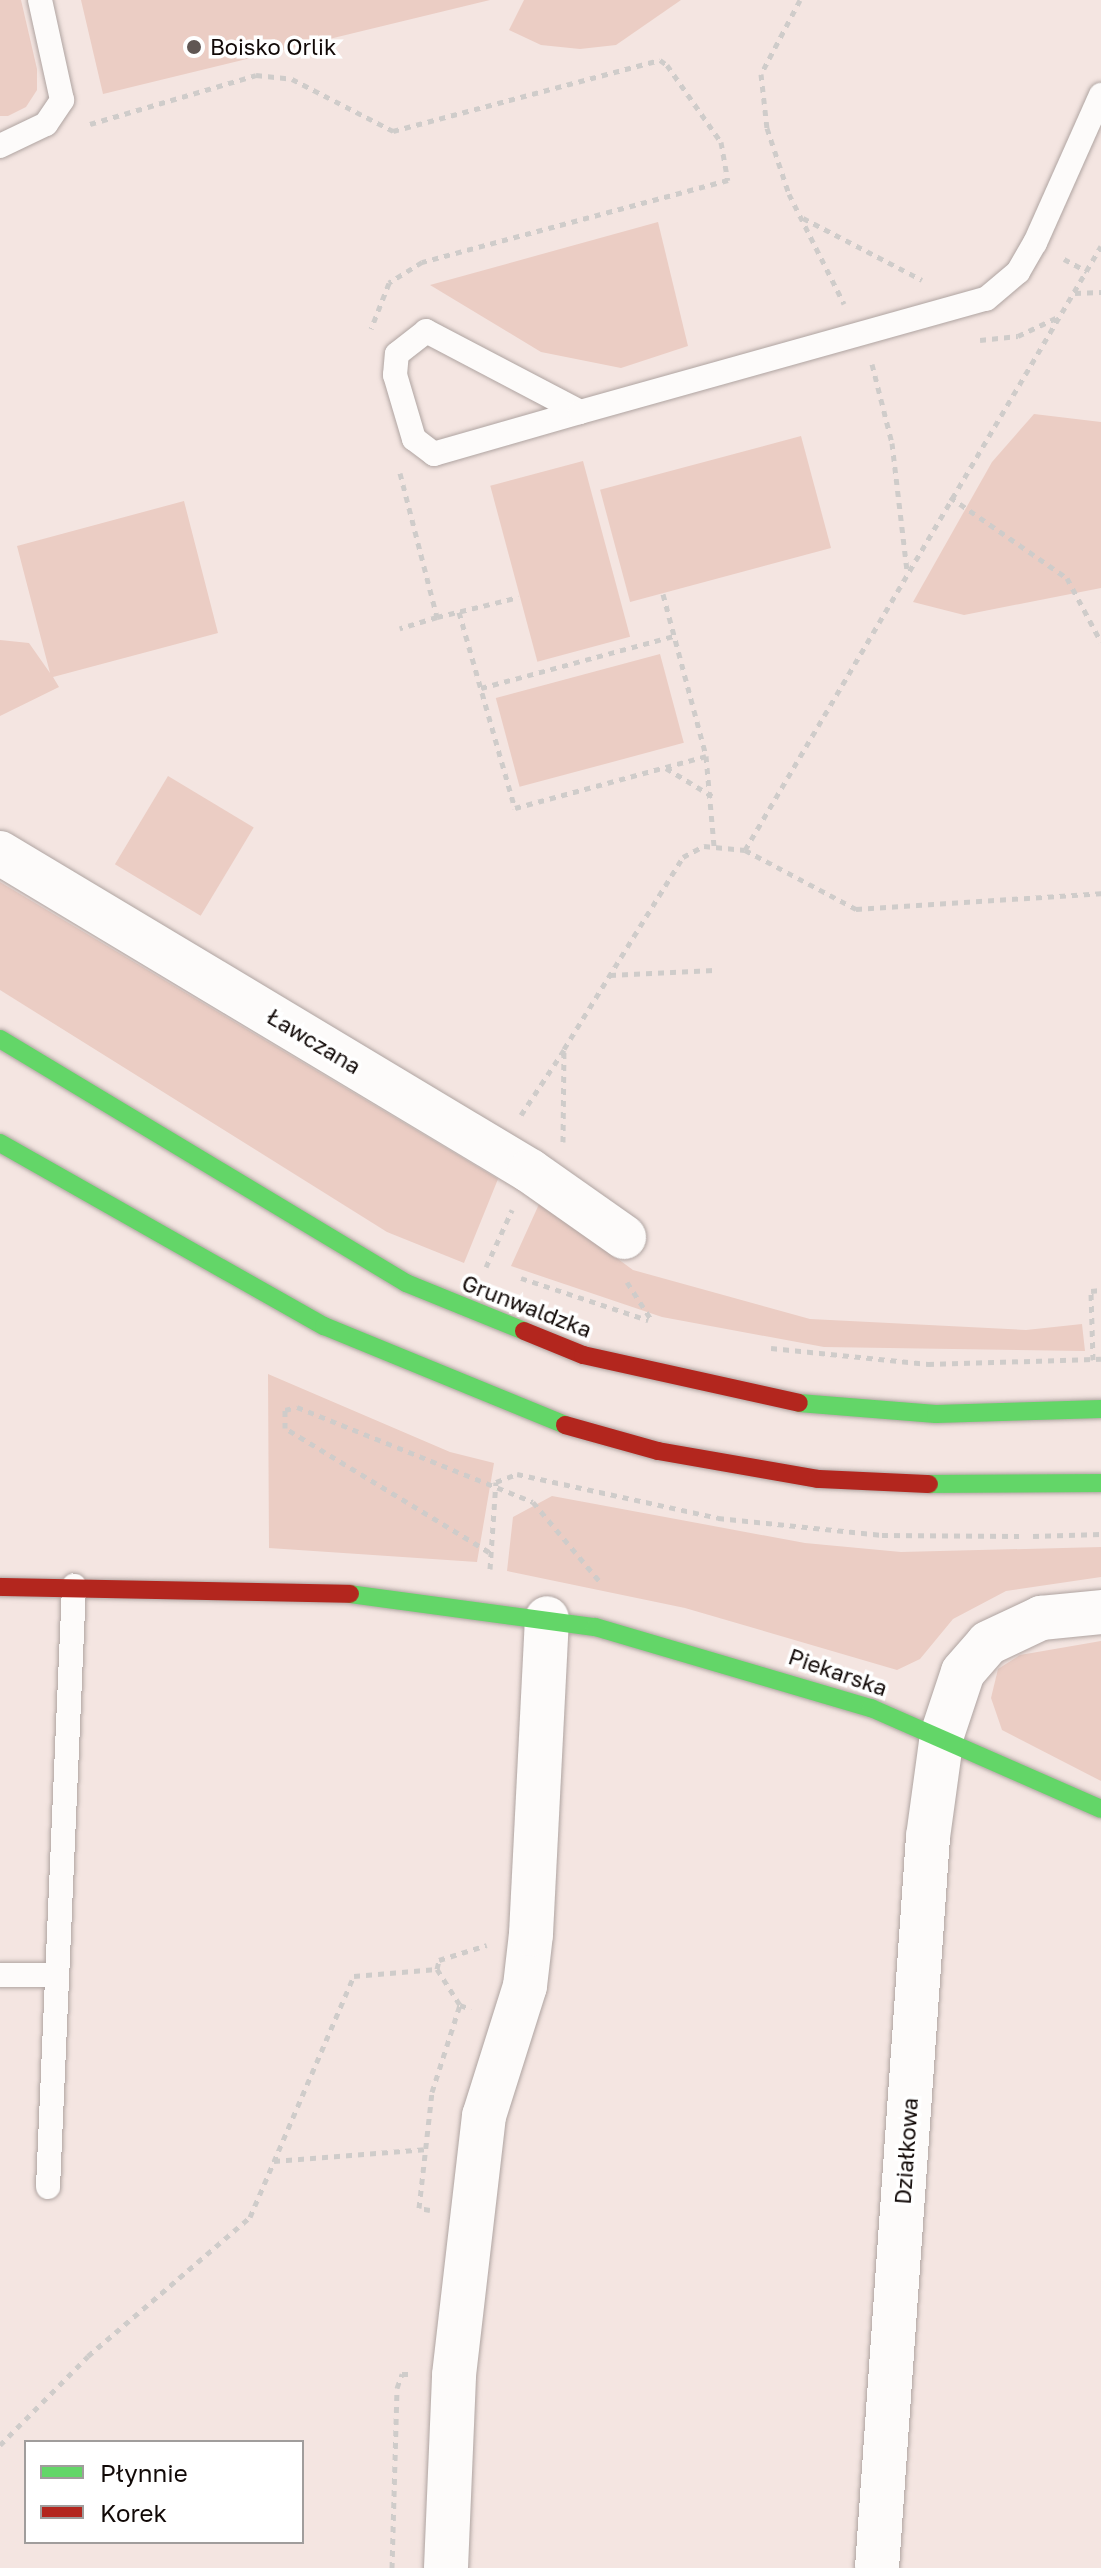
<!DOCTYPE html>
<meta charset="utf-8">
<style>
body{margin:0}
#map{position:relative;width:1101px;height:2568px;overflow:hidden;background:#f4e5e1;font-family:"Golos Text",sans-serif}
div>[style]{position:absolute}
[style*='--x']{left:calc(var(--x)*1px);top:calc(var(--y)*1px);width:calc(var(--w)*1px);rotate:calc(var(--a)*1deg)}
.green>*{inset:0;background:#ebcdc4;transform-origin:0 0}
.path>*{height:5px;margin-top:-2.5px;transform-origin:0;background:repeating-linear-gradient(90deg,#cfccca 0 6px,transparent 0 12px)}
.roads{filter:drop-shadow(0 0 2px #afa4a1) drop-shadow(0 0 2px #afa4a1)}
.lane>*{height:24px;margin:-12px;padding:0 12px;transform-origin:12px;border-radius:12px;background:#fdfbfa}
.street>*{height:44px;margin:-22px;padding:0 22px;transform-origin:22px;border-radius:22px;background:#fdfbfa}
.fast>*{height:18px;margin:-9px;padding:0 9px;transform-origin:9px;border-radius:9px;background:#63d668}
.jam>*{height:18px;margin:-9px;padding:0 9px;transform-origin:9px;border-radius:9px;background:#b3261e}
.dots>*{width:22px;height:22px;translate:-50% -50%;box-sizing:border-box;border:4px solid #fff;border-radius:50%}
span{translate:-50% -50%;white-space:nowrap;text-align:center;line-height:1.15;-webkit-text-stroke:7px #fff;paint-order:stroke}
.poi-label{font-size:22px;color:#110907}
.left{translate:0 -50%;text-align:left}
.street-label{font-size:22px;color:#110907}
.legend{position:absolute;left:24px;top:2440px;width:280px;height:104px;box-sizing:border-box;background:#fff;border:2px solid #a09d9c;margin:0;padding:10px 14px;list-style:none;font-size:24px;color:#110907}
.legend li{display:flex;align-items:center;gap:16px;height:40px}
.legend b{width:40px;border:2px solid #a09d9c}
</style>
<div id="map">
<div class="green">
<div style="clip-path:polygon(0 0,21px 0,37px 69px,37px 90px,26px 107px,8px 116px,0 116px)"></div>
<div style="clip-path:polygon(81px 0,490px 0,103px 94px)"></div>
<div style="clip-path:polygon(524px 0,681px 0,616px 45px,580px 49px,541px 45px,509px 30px)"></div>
<div style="clip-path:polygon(658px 222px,688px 346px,621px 368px,541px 352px,430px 285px)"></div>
<div style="clip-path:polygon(1034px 414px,1101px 422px,1101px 588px,964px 615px,913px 602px,992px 462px)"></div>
<div style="left:801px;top:436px;width:116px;height:208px;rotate:75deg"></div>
<div style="left:583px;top:461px;width:182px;height:96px;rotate:75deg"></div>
<div style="clip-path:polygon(184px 501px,218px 633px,53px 677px,59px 687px,0 716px,0 640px,29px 643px,50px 673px,17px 546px)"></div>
<div style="left:660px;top:654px;width:92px;height:170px;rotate:75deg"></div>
<div style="left:168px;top:776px;width:100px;height:103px;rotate:31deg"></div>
<div style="clip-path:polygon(0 882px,498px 1179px,464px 1263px,387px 1232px,0 990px)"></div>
<div style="clip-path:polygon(540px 1202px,633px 1270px,810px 1319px,1026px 1330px,1082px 1324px,1085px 1351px,824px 1347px,662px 1317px,511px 1266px)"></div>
<div style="clip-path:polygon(268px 1374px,450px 1452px,494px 1463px,477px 1562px,269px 1548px)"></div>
<div style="clip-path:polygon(552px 1496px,805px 1543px,901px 1552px,1101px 1547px,1101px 1577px,1006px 1591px,953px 1619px,920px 1659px,897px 1670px,685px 1608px,507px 1571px,513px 1517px)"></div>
<div style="clip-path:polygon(1101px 1641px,1101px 1781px,1002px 1730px,991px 1698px,998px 1669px,1020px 1655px)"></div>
</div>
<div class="path">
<div style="--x:800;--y:0;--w:84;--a:117.8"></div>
<div style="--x:761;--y:74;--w:54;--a:83.7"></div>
<div style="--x:767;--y:128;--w:70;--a:71.6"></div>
<div style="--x:789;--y:194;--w:123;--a:63.4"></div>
<div style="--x:90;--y:124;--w:173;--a:-16.4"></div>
<div style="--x:256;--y:75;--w:36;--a:6"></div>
<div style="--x:292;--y:79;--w:114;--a:27.2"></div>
<div style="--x:393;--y:131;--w:276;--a:-14.9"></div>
<div style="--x:660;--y:60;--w:9;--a:36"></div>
<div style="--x:667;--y:65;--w:94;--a:55"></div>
<div style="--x:721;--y:142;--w:39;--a:80"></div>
<div style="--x:728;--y:180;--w:317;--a:165"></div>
<div style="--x:422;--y:262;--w:39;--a:148"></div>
<div style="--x:389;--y:283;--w:49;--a:111.4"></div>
<div style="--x:803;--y:218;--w:134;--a:27.5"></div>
<div style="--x:1064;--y:259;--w:26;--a:28"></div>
<div style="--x:1075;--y:293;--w:26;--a:-2"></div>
<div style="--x:980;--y:340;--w:38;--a:-6"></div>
<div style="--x:1018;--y:336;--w:44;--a:-25.4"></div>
<div style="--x:872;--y:364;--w:81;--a:75.8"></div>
<div style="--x:892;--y:443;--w:128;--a:83.3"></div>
<div style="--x:400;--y:473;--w:149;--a:75.6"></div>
<div style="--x:437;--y:617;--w:39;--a:163"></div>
<div style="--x:950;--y:497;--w:142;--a:34.7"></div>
<div style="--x:1067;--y:578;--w:72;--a:62"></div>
<div style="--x:663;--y:594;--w:168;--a:75.1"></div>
<div style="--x:459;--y:612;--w:204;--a:74.1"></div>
<div style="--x:515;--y:808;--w:198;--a:-15.2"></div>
<div style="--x:706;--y:756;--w:90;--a:84.9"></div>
<div style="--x:437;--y:617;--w:84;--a:-13.7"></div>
<div style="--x:481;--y:688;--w:200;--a:-15.1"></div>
<div style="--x:666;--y:768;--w:54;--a:31.3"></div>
<div style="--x:745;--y:850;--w:701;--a:-59.48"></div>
<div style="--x:610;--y:975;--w:104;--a:-2.8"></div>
<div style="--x:521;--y:1115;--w:78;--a:-56.5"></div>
<div style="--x:563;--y:1142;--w:93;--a:-89.4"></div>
<div style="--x:564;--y:1049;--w:226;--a:-58.2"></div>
<div style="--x:683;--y:857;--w:24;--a:-28"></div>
<div style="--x:704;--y:846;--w:41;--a:5.6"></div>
<div style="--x:745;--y:850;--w:126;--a:28"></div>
<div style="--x:856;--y:909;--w:246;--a:-3.7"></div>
<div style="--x:486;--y:1267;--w:63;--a:-65.5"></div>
<div style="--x:521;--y:1278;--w:134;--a:18.3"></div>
<div style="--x:627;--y:1282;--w:46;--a:57.3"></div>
<div style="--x:771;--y:1348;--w:158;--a:5.8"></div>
<div style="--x:928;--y:1364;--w:173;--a:-1.7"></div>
<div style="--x:1093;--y:1360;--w:69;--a:-91.7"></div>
<div style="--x:1091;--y:1291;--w:10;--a:-6"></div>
<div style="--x:496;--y:1482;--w:22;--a:-21"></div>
<div style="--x:517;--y:1474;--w:206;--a:12.3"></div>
<div style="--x:718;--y:1518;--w:165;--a:5.9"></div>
<div style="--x:882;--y:1535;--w:137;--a:0.4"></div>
<div style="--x:1033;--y:1536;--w:68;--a:-1.7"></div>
<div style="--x:489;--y:1552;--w:239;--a:-148.7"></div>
<div style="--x:285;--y:1428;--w:18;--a:-90"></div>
<div style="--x:285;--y:1410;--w:12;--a:-14"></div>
<div style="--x:297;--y:1407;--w:254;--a:21.9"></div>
<div style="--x:533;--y:1502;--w:106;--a:50"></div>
<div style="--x:490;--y:1569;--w:87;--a:-86.1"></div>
<div style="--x:437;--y:1969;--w:43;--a:57.4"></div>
<div style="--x:460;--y:2005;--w:12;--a:20"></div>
<div style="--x:274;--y:2161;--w:151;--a:-4.5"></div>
<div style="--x:430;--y:2210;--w:11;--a:-170"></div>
<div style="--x:419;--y:2208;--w:117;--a:-83.6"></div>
<div style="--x:432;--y:2092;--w:91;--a:-72.2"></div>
<div style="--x:0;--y:2445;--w:125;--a:-45.3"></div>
<div style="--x:88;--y:2356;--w:213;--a:-40.6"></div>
<div style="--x:250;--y:2217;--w:262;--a:-66.7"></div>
<div style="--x:354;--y:1976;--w:83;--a:-4.8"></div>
<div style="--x:437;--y:1969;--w:9;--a:-77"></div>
<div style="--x:439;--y:1960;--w:50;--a:-17.4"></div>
<div style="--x:392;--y:2568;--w:180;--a:-88.4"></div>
<div style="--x:397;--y:2388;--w:15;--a:-70"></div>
<div style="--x:402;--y:2374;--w:9;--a:0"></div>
</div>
<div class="roads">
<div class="lane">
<div style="--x:0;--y:146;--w:51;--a:-25.6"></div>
<div style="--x:46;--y:124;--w:29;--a:-56"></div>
<div style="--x:62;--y:100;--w:102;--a:-102.4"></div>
<div style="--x:580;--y:412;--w:152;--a:164"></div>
<div style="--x:434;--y:454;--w:25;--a:-143"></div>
<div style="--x:414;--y:439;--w:67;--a:-106.5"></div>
<div style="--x:395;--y:375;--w:21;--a:-85"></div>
<div style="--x:397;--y:354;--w:37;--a:-38"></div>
<div style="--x:426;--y:331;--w:174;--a:27.7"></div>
<div style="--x:580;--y:412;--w:421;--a:-15.6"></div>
<div style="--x:986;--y:299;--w:42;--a:-40.2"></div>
<div style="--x:1018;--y:272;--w:34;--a:-60"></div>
<div style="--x:1035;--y:243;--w:162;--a:-66"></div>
<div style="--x:0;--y:1975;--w:54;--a:0"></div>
<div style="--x:48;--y:2187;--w:602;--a:-87.52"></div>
</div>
<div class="street">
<div style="--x:0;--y:853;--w:618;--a:30.96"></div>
<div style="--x:530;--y:1171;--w:115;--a:35.1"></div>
<div style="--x:446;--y:2568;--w:193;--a:-87.6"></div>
<div style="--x:454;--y:2375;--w:261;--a:-83.4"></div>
<div style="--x:484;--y:2116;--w:136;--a:-72.5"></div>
<div style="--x:525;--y:1986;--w:52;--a:-83.4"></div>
<div style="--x:531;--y:1934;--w:316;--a:-87.1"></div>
<div style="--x:877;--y:2568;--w:733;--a:-86.01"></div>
<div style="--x:928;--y:1837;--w:103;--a:-82.2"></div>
<div style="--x:942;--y:1735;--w:66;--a:-71.6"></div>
<div style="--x:963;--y:1672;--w:38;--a:-49"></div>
<div style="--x:988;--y:1643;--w:59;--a:-25.3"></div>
<div style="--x:1041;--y:1618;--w:60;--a:-5.7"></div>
</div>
<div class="fast">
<div style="--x:0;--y:1039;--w:474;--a:31"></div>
<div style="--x:406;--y:1283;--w:127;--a:22.1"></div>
<div style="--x:0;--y:1143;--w:372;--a:29.5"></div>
<div style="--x:324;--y:1326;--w:261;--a:22.3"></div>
<div style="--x:799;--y:1403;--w:137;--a:4.6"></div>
<div style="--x:936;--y:1414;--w:165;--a:-1.7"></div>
<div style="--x:929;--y:1484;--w:172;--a:-0.3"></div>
<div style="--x:350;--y:1594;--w:247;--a:7.7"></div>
<div style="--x:595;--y:1627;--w:288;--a:16.4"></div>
<div style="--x:871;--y:1708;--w:251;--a:23.7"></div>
</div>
<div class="jam">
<div style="--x:524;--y:1331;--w:64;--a:22.1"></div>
<div style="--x:583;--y:1355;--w:221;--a:12.5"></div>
<div style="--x:565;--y:1425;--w:97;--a:15.6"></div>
<div style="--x:658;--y:1451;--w:162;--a:9.9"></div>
<div style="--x:818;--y:1479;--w:111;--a:2.6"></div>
<div style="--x:0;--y:1587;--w:350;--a:1.1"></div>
</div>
</div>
<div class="dots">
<div style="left:194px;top:47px;background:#605653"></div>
</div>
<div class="poi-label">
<span class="left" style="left:210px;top:47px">Boisko Orlik</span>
</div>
<div class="street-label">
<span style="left:314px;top:1041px;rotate:31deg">Ławczana</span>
<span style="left:527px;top:1306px;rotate:21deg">Grunwaldzka</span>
<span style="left:838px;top:1672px;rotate:19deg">Piekarska</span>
<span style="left:906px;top:2151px;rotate:-86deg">Działkowa</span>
</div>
<ul class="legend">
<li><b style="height:10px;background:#63d668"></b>Płynnie</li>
<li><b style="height:10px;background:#b3261e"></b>Korek</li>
</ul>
</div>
